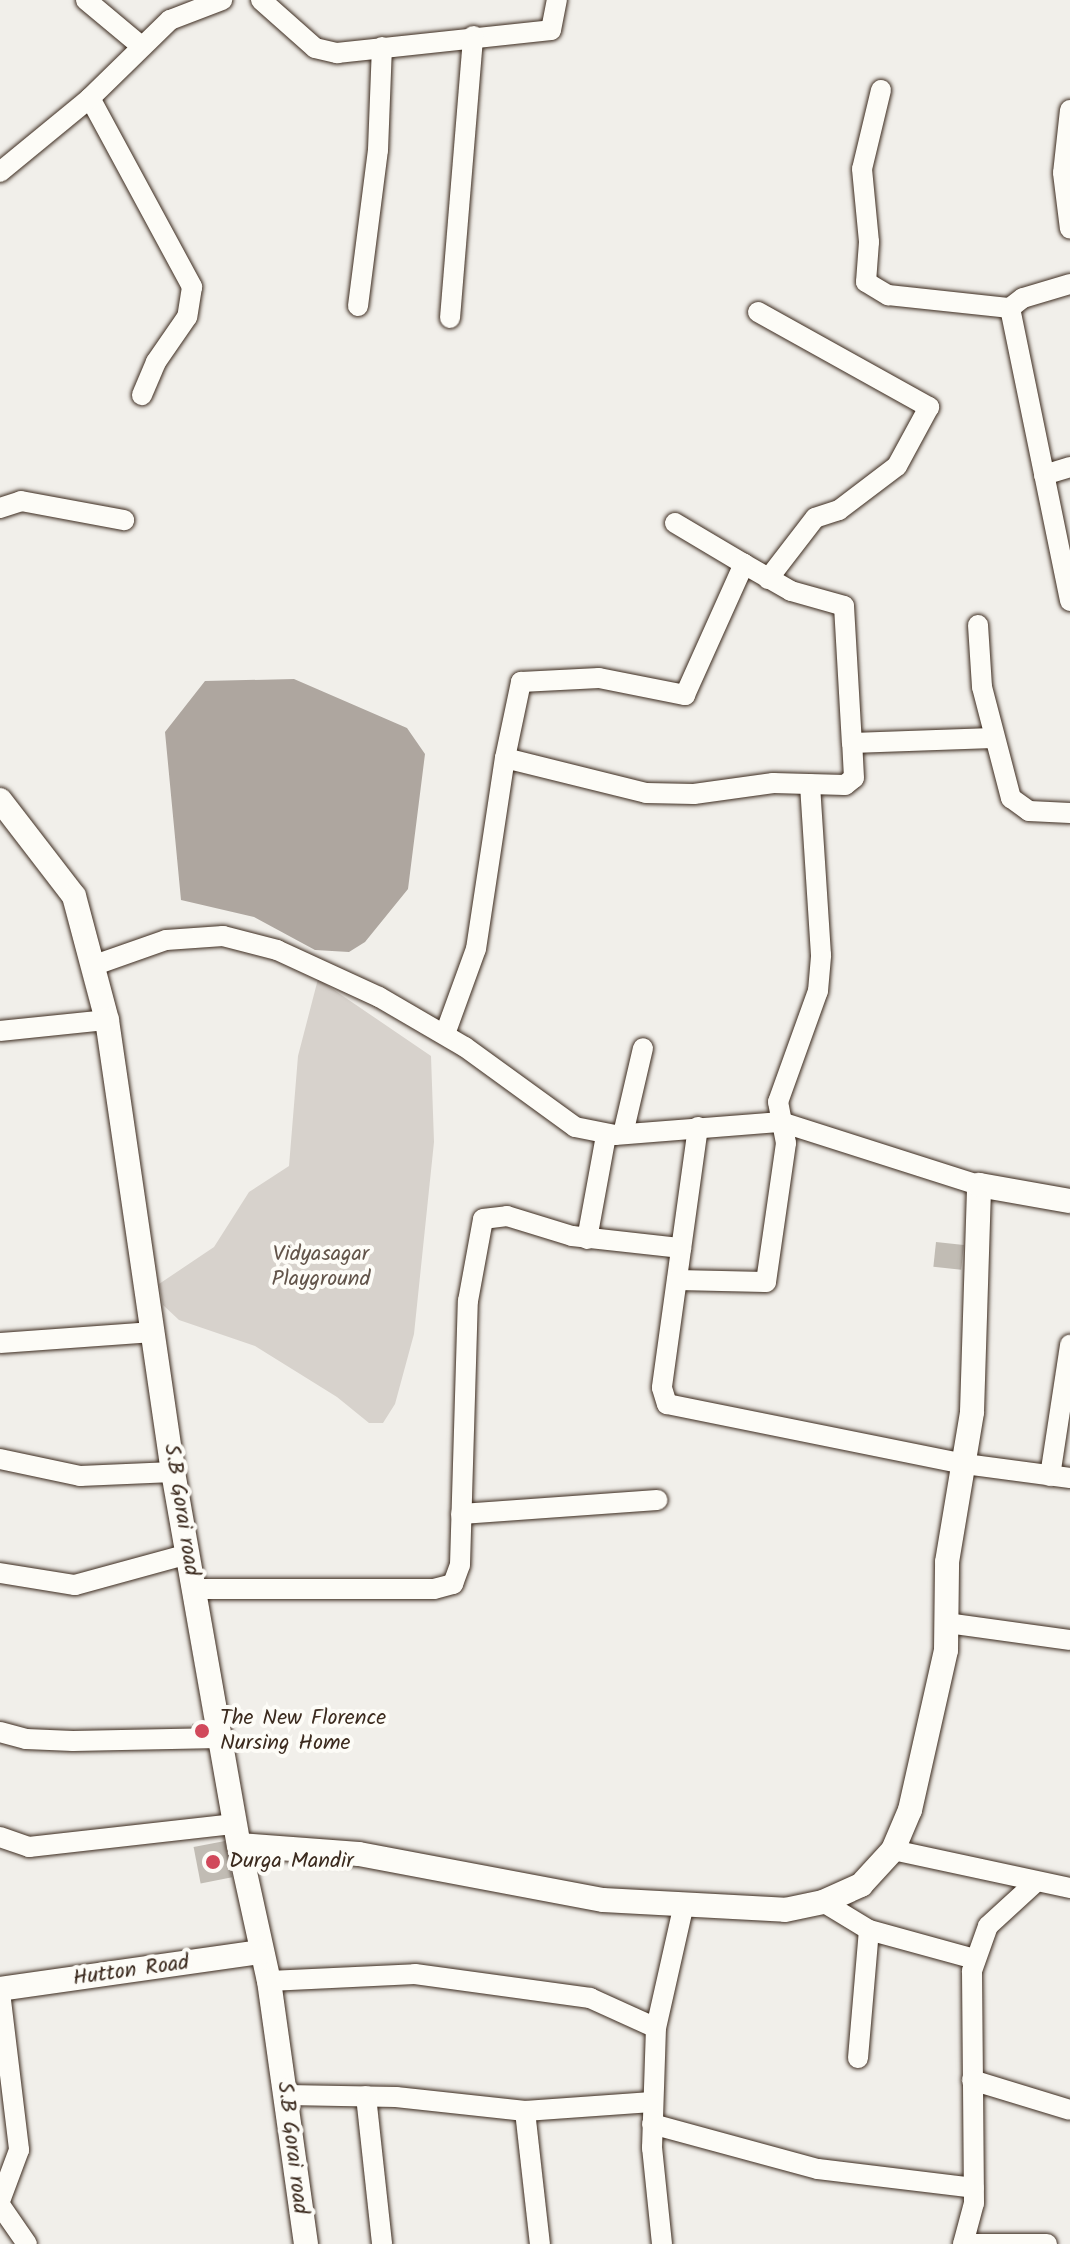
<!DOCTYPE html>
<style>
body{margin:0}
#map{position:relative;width:1070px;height:2244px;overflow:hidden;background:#f1efea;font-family:Kalam,sans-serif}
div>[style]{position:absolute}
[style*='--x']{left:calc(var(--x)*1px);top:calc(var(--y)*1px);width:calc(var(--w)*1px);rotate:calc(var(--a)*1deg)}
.green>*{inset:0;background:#d7d2cc}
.water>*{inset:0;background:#aea69f}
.building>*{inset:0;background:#c1bcb4;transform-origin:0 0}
.roads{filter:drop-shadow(0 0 2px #3b2a1e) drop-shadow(0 0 2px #3b2a1e)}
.minor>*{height:20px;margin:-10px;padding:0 10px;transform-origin:10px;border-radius:10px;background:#fdfcf7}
.tertiary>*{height:24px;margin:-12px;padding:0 12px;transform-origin:12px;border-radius:12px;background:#fdfcf7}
.dots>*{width:22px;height:22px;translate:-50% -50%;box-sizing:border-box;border:4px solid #fdfcf7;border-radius:50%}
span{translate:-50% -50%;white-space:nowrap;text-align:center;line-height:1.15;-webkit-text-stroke:8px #fdfcf7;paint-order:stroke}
.park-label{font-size:22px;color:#62544a}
.street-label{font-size:22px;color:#3b2a1e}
.poi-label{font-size:22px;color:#3b2a1e}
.left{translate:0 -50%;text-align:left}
</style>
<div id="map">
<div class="green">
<div style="clip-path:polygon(318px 979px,431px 1056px,434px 1142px,414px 1334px,395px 1404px,383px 1423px,369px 1423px,337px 1397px,255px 1346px,179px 1320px,163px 1305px,159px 1284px,214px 1247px,249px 1192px,289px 1166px,298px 1056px)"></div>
</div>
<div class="water">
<div style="clip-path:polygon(294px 679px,407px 728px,425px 754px,408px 889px,365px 942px,349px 952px,315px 950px,254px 917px,181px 900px,165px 732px,205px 681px)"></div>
</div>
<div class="building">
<div style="left:936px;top:1242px;width:28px;height:25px;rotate:6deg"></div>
<div style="left:213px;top:1722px;width:12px;height:21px;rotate:85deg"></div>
<div style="left:225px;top:1841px;width:37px;height:32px;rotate:79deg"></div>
</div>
<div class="roads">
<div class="minor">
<div style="--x:86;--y:0;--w:72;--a:39.9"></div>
<div style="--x:261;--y:0;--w:72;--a:41.6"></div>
<div style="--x:315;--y:48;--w:23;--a:13"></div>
<div style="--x:337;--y:53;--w:215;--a:-6.1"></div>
<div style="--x:551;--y:30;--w:31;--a:-79"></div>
<div style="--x:881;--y:90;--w:81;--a:103.5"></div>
<div style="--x:862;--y:169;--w:73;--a:84.5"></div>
<div style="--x:869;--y:242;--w:40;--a:94.3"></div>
<div style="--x:866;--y:282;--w:26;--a:31"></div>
<div style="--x:888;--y:295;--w:123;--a:6.1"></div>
<div style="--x:1010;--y:308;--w:299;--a:78.4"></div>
<div style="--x:90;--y:98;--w:215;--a:61.6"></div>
<div style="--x:192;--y:287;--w:30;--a:99"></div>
<div style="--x:187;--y:317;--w:55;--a:124.6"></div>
<div style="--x:156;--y:362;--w:36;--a:113"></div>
<div style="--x:1070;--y:110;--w:63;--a:96.3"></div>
<div style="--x:1063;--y:173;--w:56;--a:82.9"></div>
<div style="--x:0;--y:172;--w:117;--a:-39.4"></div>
<div style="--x:90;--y:98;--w:112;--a:-44.3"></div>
<div style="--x:170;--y:20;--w:56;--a:-21"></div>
<div style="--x:358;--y:306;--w:157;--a:-82.7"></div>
<div style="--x:378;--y:150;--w:103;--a:-87.8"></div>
<div style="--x:1010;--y:308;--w:16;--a:-38"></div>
<div style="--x:1023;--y:298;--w:49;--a:-16.6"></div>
<div style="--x:758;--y:312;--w:196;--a:29.1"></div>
<div style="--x:929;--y:407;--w:67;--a:118.5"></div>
<div style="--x:897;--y:466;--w:73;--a:142.8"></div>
<div style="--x:839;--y:510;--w:25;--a:162"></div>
<div style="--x:815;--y:518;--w:77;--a:127.6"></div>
<div style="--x:450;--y:318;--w:283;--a:-85.3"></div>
<div style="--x:1044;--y:475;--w:27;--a:-17"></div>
<div style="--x:0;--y:508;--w:22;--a:-18"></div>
<div style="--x:21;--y:501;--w:105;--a:10.5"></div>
<div style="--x:675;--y:523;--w:80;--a:30.7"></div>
<div style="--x:978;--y:625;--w:62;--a:86.3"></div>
<div style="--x:982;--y:687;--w:115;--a:75.4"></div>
<div style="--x:1011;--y:798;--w:22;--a:36"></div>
<div style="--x:1029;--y:811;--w:41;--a:2.8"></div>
<div style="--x:505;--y:758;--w:78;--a:-78.1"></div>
<div style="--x:521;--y:682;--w:78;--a:-2.9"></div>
<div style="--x:599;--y:678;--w:88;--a:11.2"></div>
<div style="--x:685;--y:695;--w:144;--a:-65.8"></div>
<div style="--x:744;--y:564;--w:54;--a:29.9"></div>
<div style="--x:791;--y:591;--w:55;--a:15.8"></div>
<div style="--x:844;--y:606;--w:137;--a:86.7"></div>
<div style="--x:92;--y:966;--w:78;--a:-19.4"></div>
<div style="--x:166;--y:940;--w:57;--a:-4"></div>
<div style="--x:223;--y:936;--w:56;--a:14.5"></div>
<div style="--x:277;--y:950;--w:112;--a:24.7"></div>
<div style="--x:379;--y:997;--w:99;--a:30.2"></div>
<div style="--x:465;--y:1047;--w:136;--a:36"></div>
<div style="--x:575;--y:1127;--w:41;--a:11.3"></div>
<div style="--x:615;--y:1135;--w:167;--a:-4.5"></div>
<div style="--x:781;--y:1122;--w:208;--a:17.7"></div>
<div style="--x:0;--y:1031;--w:108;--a:-5.9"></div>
<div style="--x:445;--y:1034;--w:90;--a:-70"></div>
<div style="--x:476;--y:949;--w:193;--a:-81.4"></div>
<div style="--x:505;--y:758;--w:145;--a:13.9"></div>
<div style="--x:646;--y:793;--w:48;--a:1.2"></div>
<div style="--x:694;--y:794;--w:80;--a:-7.9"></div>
<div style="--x:773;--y:783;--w:72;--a:1.6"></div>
<div style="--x:845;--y:785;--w:11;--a:-38"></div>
<div style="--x:854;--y:778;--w:35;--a:-93"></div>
<div style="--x:852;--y:743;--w:141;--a:-2"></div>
<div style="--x:698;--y:1127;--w:263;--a:97.9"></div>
<div style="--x:662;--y:1388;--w:17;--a:73"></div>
<div style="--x:667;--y:1404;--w:304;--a:11.4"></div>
<div style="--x:965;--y:1464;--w:106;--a:7.6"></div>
<div style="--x:623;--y:1134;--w:88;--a:-76.9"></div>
<div style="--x:587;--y:1239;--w:106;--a:-79.6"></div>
<div style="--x:677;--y:1280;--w:89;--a:1.3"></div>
<div style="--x:766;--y:1282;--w:140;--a:-81.8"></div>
<div style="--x:786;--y:1143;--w:42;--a:-101"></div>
<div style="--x:778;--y:1102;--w:118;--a:-70.2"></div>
<div style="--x:818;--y:991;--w:36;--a:-85"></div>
<div style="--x:821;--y:955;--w:171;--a:-93.7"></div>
<div style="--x:0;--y:1343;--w:154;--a:-4.1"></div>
<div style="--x:0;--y:1459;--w:82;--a:12"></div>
<div style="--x:80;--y:1476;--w:93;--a:-2.5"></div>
<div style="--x:1050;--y:1476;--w:133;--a:-81.3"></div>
<div style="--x:461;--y:1514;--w:197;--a:-4.1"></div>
<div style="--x:0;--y:1573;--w:76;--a:9.1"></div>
<div style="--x:75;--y:1585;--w:117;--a:-15.3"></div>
<div style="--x:194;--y:1589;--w:240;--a:0"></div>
<div style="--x:434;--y:1589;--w:20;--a:-15"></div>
<div style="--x:453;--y:1584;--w:20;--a:-70"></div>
<div style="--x:460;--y:1565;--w:264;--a:-88.3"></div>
<div style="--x:468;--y:1301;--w:83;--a:-79.6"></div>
<div style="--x:483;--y:1219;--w:24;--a:-7"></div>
<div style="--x:507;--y:1216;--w:68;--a:17.1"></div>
<div style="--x:572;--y:1236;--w:110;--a:6.3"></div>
<div style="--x:947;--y:1623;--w:124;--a:7.9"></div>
<div style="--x:0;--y:1732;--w:27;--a:15"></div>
<div style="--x:26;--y:1739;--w:47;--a:2.4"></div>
<div style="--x:73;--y:1741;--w:147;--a:-1.2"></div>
<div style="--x:0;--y:1837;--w:31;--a:19"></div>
<div style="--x:29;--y:1847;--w:207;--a:-6.4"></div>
<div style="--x:893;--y:1850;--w:181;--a:12.1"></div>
<div style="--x:1036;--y:1882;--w:65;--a:137.5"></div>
<div style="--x:988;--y:1926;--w:48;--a:109.6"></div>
<div style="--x:972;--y:1971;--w:232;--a:89.5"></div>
<div style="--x:974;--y:2203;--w:42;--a:105"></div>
<div style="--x:963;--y:2244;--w:84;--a:0"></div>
<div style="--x:823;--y:1902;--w:54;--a:31.3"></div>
<div style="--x:869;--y:1930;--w:109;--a:15.4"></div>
<div style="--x:269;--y:1981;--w:146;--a:-2.7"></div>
<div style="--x:415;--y:1974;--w:177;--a:7.8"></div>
<div style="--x:590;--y:1998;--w:72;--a:24.4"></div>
<div style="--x:0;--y:1992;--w:159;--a:83.1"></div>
<div style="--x:19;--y:2150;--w:54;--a:110.4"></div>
<div style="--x:858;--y:2058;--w:128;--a:-85.1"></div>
<div style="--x:972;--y:2080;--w:102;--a:17"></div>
<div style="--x:286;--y:2095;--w:110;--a:1"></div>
<div style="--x:396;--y:2097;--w:130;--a:6.2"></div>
<div style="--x:525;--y:2111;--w:127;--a:-4.1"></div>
<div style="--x:366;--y:2096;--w:149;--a:83.8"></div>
<div style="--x:525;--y:2111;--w:134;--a:83.6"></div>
<div style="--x:652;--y:2124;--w:172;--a:15.2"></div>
<div style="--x:818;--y:2169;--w:157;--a:6.9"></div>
<div style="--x:0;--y:2205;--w:47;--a:55.3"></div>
<div style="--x:662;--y:2244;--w:97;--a:-95.9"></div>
<div style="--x:652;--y:2148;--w:120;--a:-88.1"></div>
<div style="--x:656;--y:2028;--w:127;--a:-77.3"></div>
</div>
<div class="tertiary">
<div style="--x:0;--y:800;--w:121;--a:52.4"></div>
<div style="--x:74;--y:896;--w:128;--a:75.1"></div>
<div style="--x:107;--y:1020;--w:457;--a:81.7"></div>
<div style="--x:173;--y:1472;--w:379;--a:80"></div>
<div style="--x:239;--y:1845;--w:139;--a:77.6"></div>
<div style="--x:269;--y:1981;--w:266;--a:82"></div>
<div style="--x:239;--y:1845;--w:120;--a:4.3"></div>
<div style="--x:359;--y:1854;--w:248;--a:10.7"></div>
<div style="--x:603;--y:1900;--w:182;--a:3.1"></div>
<div style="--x:785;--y:1910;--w:39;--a:-12"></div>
<div style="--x:823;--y:1902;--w:42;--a:-24.1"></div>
<div style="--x:861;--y:1885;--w:47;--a:-47.6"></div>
<div style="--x:893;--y:1850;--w:43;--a:-67"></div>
<div style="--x:910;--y:1810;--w:164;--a:-77.3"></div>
<div style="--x:946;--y:1650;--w:88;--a:-89.3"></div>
<div style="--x:947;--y:1562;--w:152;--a:-80.5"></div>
<div style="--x:972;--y:1412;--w:227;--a:-88.2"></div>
<div style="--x:979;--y:1185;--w:92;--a:10"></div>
<div style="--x:0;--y:1989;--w:264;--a:-8.1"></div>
</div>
</div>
<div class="dots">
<div style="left:202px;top:1731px;background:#d1495b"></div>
<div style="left:213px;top:1862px;background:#d1495b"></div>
</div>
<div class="park-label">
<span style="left:321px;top:1267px">Vidyasagar<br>Playground</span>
</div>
<div class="street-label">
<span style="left:181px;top:1510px;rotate:81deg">S.B Gorai road</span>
<span style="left:131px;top:1971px;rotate:-8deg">Hutton Road</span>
<span style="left:292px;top:2148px;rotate:83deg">S.B Gorai road</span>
</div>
<div class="poi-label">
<span class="left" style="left:220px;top:1731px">The New Florence<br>Nursing Home</span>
<span class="left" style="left:229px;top:1862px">Durga Mandir</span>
</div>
</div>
